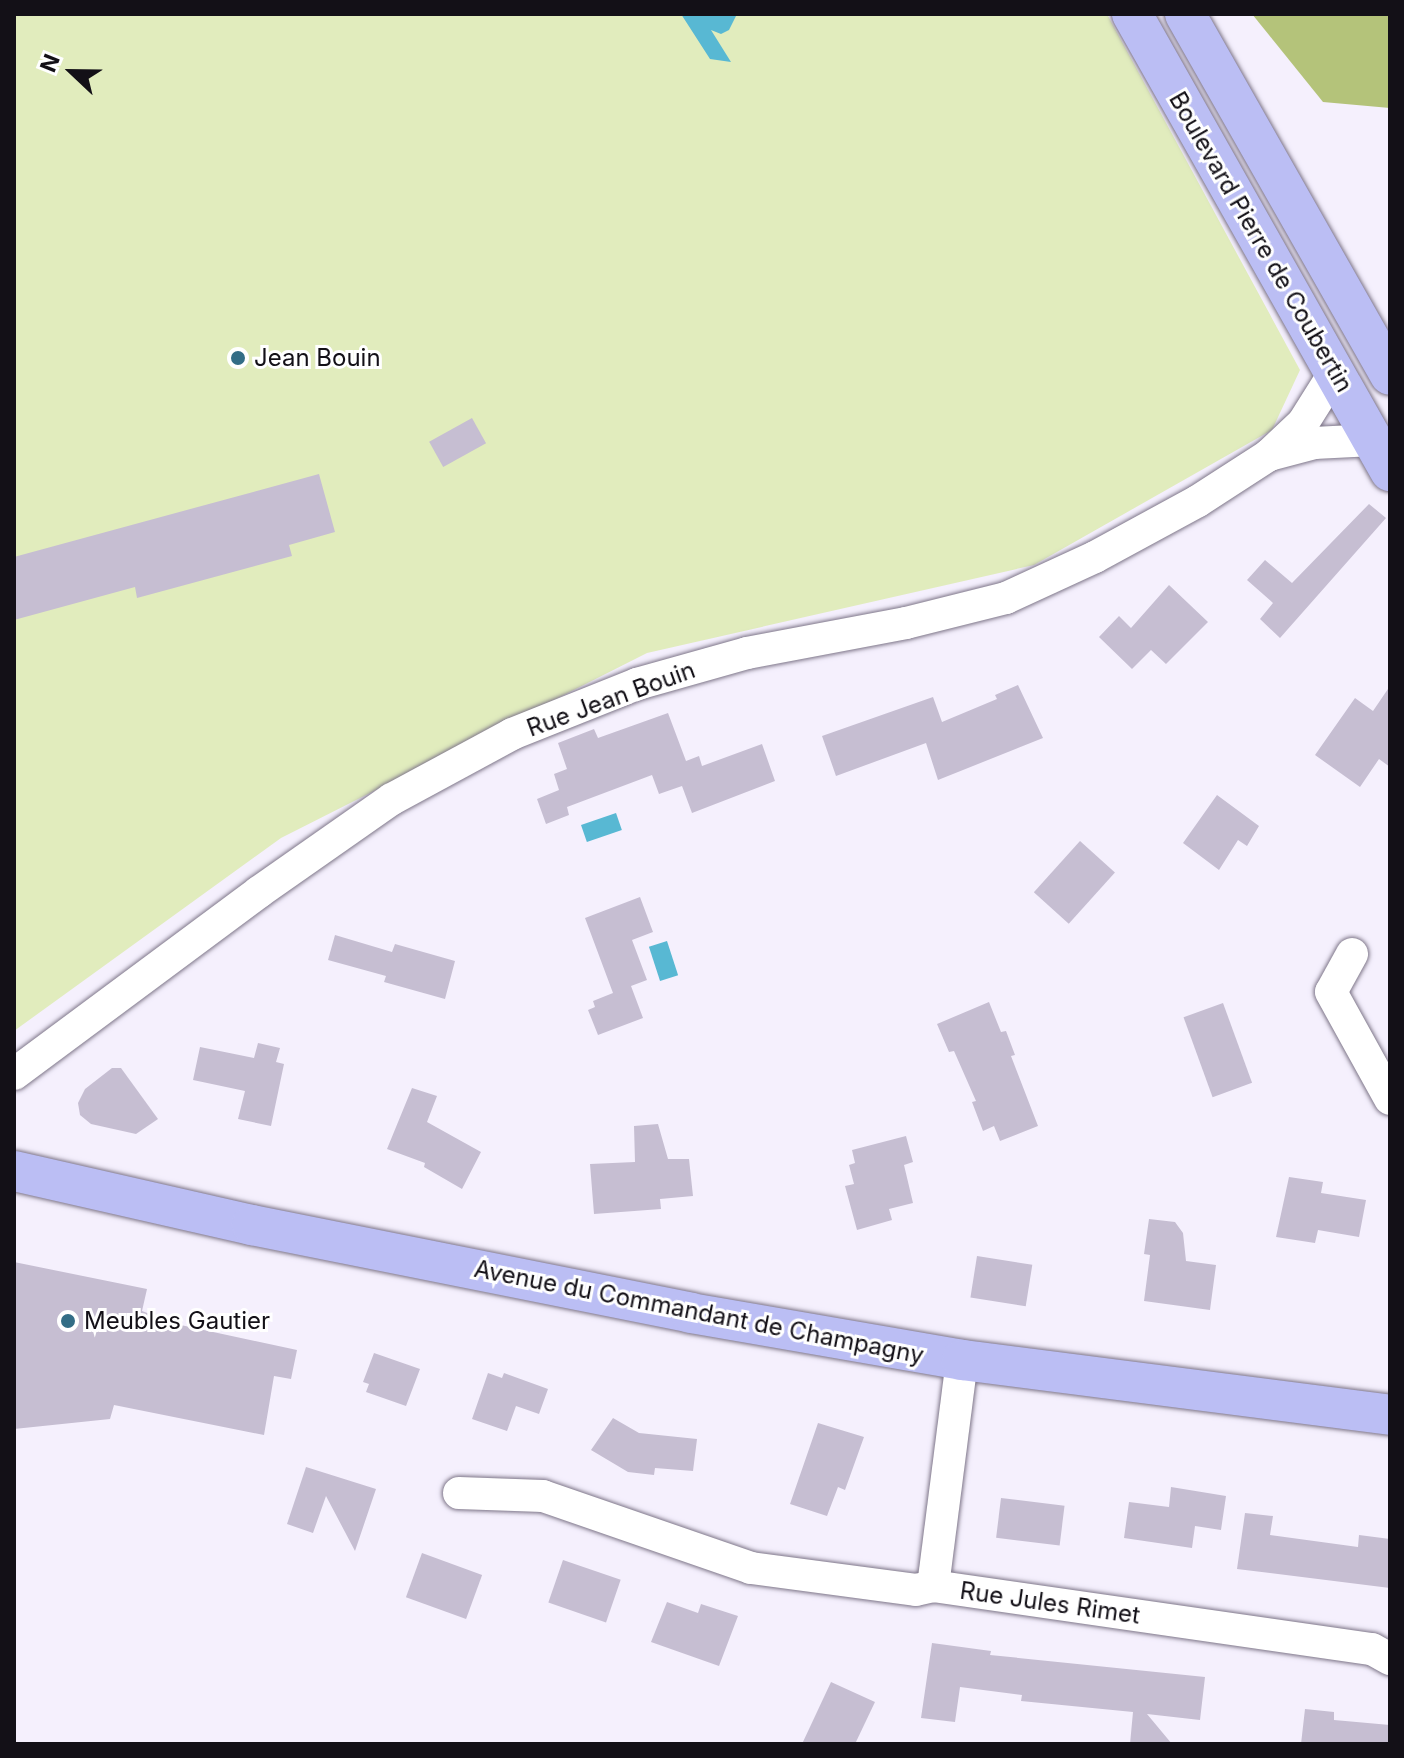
<!DOCTYPE html>
<style>
body{margin:0}
#map{position:relative;width:1404px;height:1758px;overflow:hidden;background:#f5f0fd;font-family:Inter,sans-serif}
div>[style]{position:absolute}
[style*='--x']{left:calc(var(--x)*1px);top:calc(var(--y)*1px);width:calc(var(--w)*1px);rotate:calc(var(--a)*1deg)}
.green>*{inset:0;background:#e1ecbd}
.forest>*{inset:0;background:#b4c37a}
.water>*{inset:0;background:#58b8d3;transform-origin:0 0}
.building>*{inset:0;background:#c6bed2;transform-origin:0 0}
.roads{filter:drop-shadow(0 0 2px #7e7689) drop-shadow(0 0 2px #7e7689)}
.minor>*{height:32px;margin:-16px;padding:0 16px;transform-origin:16px;border-radius:16px;background:#fff}
.major>*{height:40px;margin:-20px;padding:0 20px;transform-origin:20px;border-radius:20px;background:#bbbef4}
.dots>*{width:22px;height:22px;translate:-50% -50%;box-sizing:border-box;border:4px solid #fff;border-radius:50%}
span{translate:-50% -50%;white-space:nowrap;text-align:center;line-height:1.15;-webkit-text-stroke:6px #fff;paint-order:stroke}
.street-label{font-size:24px;color:#131017}
.poi-label{font-size:24px;color:#131017}
.left{translate:0 -50%;text-align:left}
.frame{position:absolute;inset:0;border:16px solid #131017;pointer-events:none}
.north{position:absolute;left:32px;top:32px;width:80px;height:80px;-webkit-text-stroke:6px #fff;paint-order:stroke;rotate:292deg;font-size:22px;font-weight:700;line-height:32px;text-align:center;color:#131017}
.north::after{content:'';display:block;margin:auto;width:28px;height:36px;background:#131017;clip-path:polygon(50% 0,100% 100%,50% 72%,0 100%)}
</style>
<div id="map">
<div class="green">
<div style="clip-path:polygon(14px 14px,1107px 14px,1300px 370px,1272px 430px,1034px 565px,647px 653px,281px 838px,14px 1031px)"></div>
</div>
<div class="forest">
<div style="clip-path:polygon(1252px 14px,1390px 14px,1390px 108px,1323px 102px)"></div>
</div>
<div class="water">
<div style="clip-path:polygon(681px 14px,737px 14px,729px 30px,721px 34px,711px 30px,731px 62px,710px 59px)"></div>
<div style="left:616px;top:813px;width:18px;height:37px;rotate:71deg"></div>
<div style="left:667px;top:941px;width:36px;height:19px;rotate:72deg"></div>
</div>
<div class="building">
<div style="left:472px;top:418px;width:29px;height:49px;rotate:61deg"></div>
<div style="clip-path:polygon(319px 474px,335px 532px,289px 545px,292px 556px,137px 598px,135px 587px,14px 620px,14px 557px)"></div>
<div style="clip-path:polygon(1369px 504px,1386px 518px,1280px 638px,1260px 619px,1273px 603px,1247px 580px,1265px 560px,1292px 583px)"></div>
<div style="clip-path:polygon(1169px 585px,1208px 622px,1166px 664px,1151px 650px,1132px 669px,1099px 637px,1119px 616px,1131px 628px)"></div>
<div style="clip-path:polygon(1018px 685px,1043px 738px,938px 780px,926px 743px,836px 776px,822px 736px,933px 697px,942px 722px,997px 699px,995px 695px)"></div>
<div style="clip-path:polygon(1390px 686px,1390px 767px,1379px 759px,1360px 787px,1315px 755px,1355px 698px,1373px 711px)"></div>
<div style="clip-path:polygon(668px 713px,686px 761px,699px 756px,702px 766px,762px 744px,775px 781px,692px 813px,682px 786px,659px 794px,652px 775px,567px 807px,569px 815px,546px 824px,537px 799px,559px 790px,554px 774px,567px 769px,558px 743px,594px 729px,598px 738px)"></div>
<div style="clip-path:polygon(1217px 795px,1259px 826px,1247px 846px,1238px 840px,1219px 870px,1183px 843px)"></div>
<div style="left:1080px;top:841px;width:47px;height:69px;rotate:42deg"></div>
<div style="clip-path:polygon(640px 897px,653px 932px,632px 940px,647px 980px,631px 986px,643px 1018px,598px 1035px,588px 1010px,595px 1007px,593px 1001px,613px 993px,585px 918px)"></div>
<div style="clip-path:polygon(335px 935px,392px 952px,395px 944px,455px 961px,445px 999px,384px 982px,386px 976px,328px 960px)"></div>
<div style="clip-path:polygon(989px 1002px,1001px 1032px,1006px 1031px,1015px 1055px,1011px 1056px,1038px 1126px,1000px 1141px,994px 1126px,983px 1131px,972px 1102px,976px 1101px,954px 1051px,949px 1052px,937px 1024px)"></div>
<div style="left:1223px;top:1003px;width:85px;height:42px;rotate:70deg"></div>
<div style="clip-path:polygon(258px 1043px,280px 1048px,276px 1062px,284px 1064px,271px 1126px,238px 1119px,245px 1091px,193px 1080px,200px 1047px,254px 1058px)"></div>
<div style="clip-path:polygon(112px 1068px,121px 1068px,158px 1119px,136px 1134px,91px 1124px,80px 1115px,78px 1103px,85px 1089px)"></div>
<div style="clip-path:polygon(412px 1088px,437px 1096px,427px 1122px,481px 1152px,462px 1189px,424px 1167px,425px 1163px,387px 1149px)"></div>
<div style="clip-path:polygon(658px 1124px,668px 1159px,689px 1159px,693px 1196px,660px 1199px,661px 1209px,594px 1214px,590px 1164px,635px 1162px,634px 1126px)"></div>
<div style="clip-path:polygon(906px 1136px,913px 1162px,904px 1165px,913px 1203px,889px 1209px,892px 1220px,857px 1230px,845px 1186px,854px 1184px,849px 1165px,855px 1163px,852px 1150px)"></div>
<div style="clip-path:polygon(1289px 1177px,1323px 1182px,1321px 1193px,1366px 1200px,1359px 1237px,1318px 1230px,1315px 1243px,1276px 1237px)"></div>
<div style="clip-path:polygon(1149px 1219px,1175px 1222px,1183px 1233px,1186px 1261px,1216px 1265px,1210px 1310px,1144px 1301px,1150px 1255px,1144px 1254px)"></div>
<div style="left:977px;top:1256px;width:56px;height:42px;rotate:9deg"></div>
<div style="clip-path:polygon(14px 1262px,147px 1289px,142px 1311px,176px 1324px,297px 1350px,291px 1379px,274px 1376px,264px 1435px,114px 1405px,110px 1419px,14px 1429px)"></div>
<div style="clip-path:polygon(374px 1353px,420px 1369px,406px 1406px,366px 1392px,369px 1384px,363px 1382px)"></div>
<div style="clip-path:polygon(488px 1373px,502px 1378px,504px 1373px,548px 1389px,539px 1414px,516px 1406px,507px 1431px,472px 1419px)"></div>
<div style="clip-path:polygon(613px 1418px,639px 1433px,697px 1439px,693px 1471px,655px 1468px,654px 1475px,628px 1472px,591px 1450px)"></div>
<div style="clip-path:polygon(818px 1423px,864px 1437px,845px 1490px,838px 1487px,827px 1516px,790px 1504px)"></div>
<div style="clip-path:polygon(306px 1467px,376px 1489px,355px 1551px,326px 1496px,313px 1533px,287px 1524px)"></div>
<div style="clip-path:polygon(1171px 1487px,1226px 1496px,1221px 1530px,1195px 1526px,1192px 1548px,1124px 1538px,1129px 1502px,1169px 1507px)"></div>
<div style="left:1001px;top:1498px;width:64px;height:40px;rotate:7deg"></div>
<div style="clip-path:polygon(1245px 1513px,1273px 1516px,1270px 1535px,1358px 1547px,1359px 1535px,1390px 1539px,1390px 1588px,1237px 1569px)"></div>
<div style="left:422px;top:1553px;width:64px;height:47px;rotate:20deg"></div>
<div style="left:563px;top:1560px;width:61px;height:45px;rotate:19deg"></div>
<div style="clip-path:polygon(667px 1602px,698px 1613px,701px 1604px,738px 1616px,719px 1666px,651px 1642px)"></div>
<div style="clip-path:polygon(932px 1643px,991px 1651px,990px 1655px,1205px 1677px,1200px 1720px,1147px 1714px,1172px 1744px,1130px 1744px,1133px 1712px,1021px 1701px,1022px 1695px,960px 1687px,955px 1722px,921px 1718px)"></div>
<div style="clip-path:polygon(831px 1682px,875px 1702px,855px 1744px,802px 1744px)"></div>
<div style="clip-path:polygon(1305px 1709px,1334px 1712px,1334px 1720px,1390px 1725px,1390px 1744px,1301px 1744px)"></div>
</div>
<div class="roads">
<div class="minor">
<div style="--x:1335;--y:372;--w:60;--a:122.1"></div>
<div style="--x:1303;--y:423;--w:47;--a:136.7"></div>
<div style="--x:1269;--y:455;--w:47;--a:-14.9"></div>
<div style="--x:1314;--y:443;--w:59;--a:-2.9"></div>
<div style="--x:1352;--y:954;--w:43;--a:118.9"></div>
<div style="--x:1331;--y:992;--w:122;--a:61.1"></div>
<div style="--x:14;--y:1074;--w:305;--a:-36.6"></div>
<div style="--x:259;--y:892;--w:162;--a:-35"></div>
<div style="--x:392;--y:799;--w:136;--a:-28.4"></div>
<div style="--x:512;--y:734;--w:135;--a:-21.8"></div>
<div style="--x:637;--y:684;--w:114;--a:-15.7"></div>
<div style="--x:747;--y:653;--w:162;--a:-10.7"></div>
<div style="--x:906;--y:623;--w:103;--a:-14"></div>
<div style="--x:1006;--y:598;--w:98;--a:-24.7"></div>
<div style="--x:1095;--y:557;--w:117;--a:-28.5"></div>
<div style="--x:1198;--y:501;--w:85;--a:-32.9"></div>
<div style="--x:962;--y:1360;--w:228;--a:97.3"></div>
<div style="--x:933;--y:1586;--w:443;--a:8.2"></div>
<div style="--x:1372;--y:1649;--w:21;--a:29"></div>
<div style="--x:459;--y:1493;--w:84;--a:2"></div>
<div style="--x:543;--y:1496;--w:220;--a:19.1"></div>
<div style="--x:751;--y:1568;--w:166;--a:7.6"></div>
<div style="--x:916;--y:1590;--w:17;--a:-13"></div>
</div>
<div class="major">
<div style="--x:1132;--y:14;--w:525;--a:60.55"></div>
<div style="--x:1185;--y:14;--w:415;--a:60.4"></div>
<div style="--x:14;--y:1171;--w:244;--a:12.8"></div>
<div style="--x:252;--y:1225;--w:448;--a:11.3"></div>
<div style="--x:691;--y:1313;--w:275;--a:9.8"></div>
<div style="--x:962;--y:1360;--w:432;--a:7.3"></div>
</div>
</div>
<div class="dots">
<div style="left:238px;top:358px;background:#336d86"></div>
<div style="left:68px;top:1321px;background:#336d86"></div>
</div>
<div class="street-label">
<span style="left:1261px;top:242px;rotate:60deg">Boulevard Pierre de Coubertin</span>
<span style="left:611px;top:699px;rotate:-20deg">Rue Jean Bouin</span>
<span style="left:699px;top:1312px;rotate:11deg">Avenue du Commandant de Champagny</span>
<span style="left:1050px;top:1603px;rotate:8deg">Rue Jules Rimet</span>
</div>
<div class="poi-label">
<span class="left" style="left:254px;top:358px">Jean Bouin</span>
<span class="left" style="left:84px;top:1321px">Meubles Gautier</span>
</div>
<div class="frame"></div>
<div class="north">N</div>
</div>
